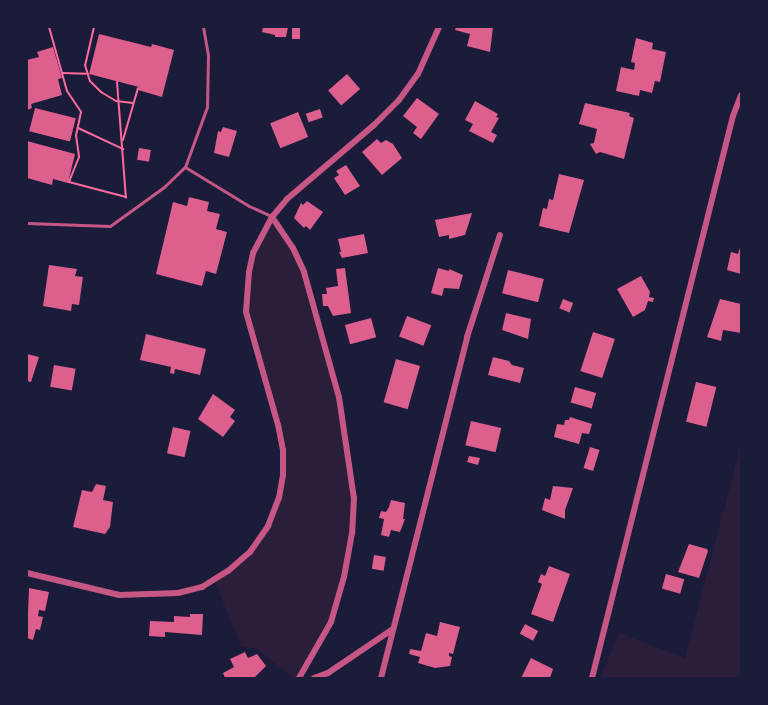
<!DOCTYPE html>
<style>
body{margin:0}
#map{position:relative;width:768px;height:705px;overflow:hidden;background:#1b1b3a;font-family:"Public Sans",sans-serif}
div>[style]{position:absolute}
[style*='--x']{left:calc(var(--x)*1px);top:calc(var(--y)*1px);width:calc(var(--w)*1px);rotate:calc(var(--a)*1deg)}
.green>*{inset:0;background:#2a1e3b}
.building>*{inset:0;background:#dd5f8e;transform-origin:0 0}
.path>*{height:2px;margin:-1px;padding:0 1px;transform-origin:1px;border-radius:1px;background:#ff6b9d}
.service>*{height:3px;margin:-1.5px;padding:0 1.5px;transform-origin:1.5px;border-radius:1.5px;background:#c65784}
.minor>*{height:6px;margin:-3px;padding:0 3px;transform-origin:3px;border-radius:3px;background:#c65784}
span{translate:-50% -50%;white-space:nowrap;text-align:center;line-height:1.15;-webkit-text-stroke:4.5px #1b1b3a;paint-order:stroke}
.frame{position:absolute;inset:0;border:28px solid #1b1b3a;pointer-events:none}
</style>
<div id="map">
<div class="green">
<div style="clip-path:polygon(272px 217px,304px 272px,339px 397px,352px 469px,352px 533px,331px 622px,299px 678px,294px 678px,257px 649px,241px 646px,214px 580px,250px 552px,268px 526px,279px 498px,283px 450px,246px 312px,253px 253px)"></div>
<div style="clip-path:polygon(741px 444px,741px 678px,600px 678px,619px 633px,685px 658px)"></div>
</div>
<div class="building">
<div style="clip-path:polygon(263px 27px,288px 27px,286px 37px,275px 37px,275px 35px,262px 32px)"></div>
<div style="left:292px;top:27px;width:8px;height:12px"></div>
<div style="clip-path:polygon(456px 27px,493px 27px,490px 52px,467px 46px,470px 34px,455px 30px)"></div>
<div style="clip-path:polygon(99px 34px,151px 47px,152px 44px,174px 50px,162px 97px,138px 90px,139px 87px,89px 74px)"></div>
<div style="clip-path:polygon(636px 38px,653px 43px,652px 49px,666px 52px,660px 82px,655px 81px,652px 93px,640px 90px,639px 96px,616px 91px,621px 67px,634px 70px,635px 63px,631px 62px)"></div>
<div style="clip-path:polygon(53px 47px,62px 78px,58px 79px,62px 95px,31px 104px,32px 108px,27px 110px,27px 60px,39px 57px,37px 52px)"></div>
<div style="left:347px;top:74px;width:20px;height:25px;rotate:49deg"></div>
<div style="clip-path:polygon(417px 98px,439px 114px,421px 139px,413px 133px,417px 127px,403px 116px)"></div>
<div style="clip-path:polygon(475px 101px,498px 114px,496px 117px,499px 118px,491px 132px,497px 135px,493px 143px,469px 131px,473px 124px,465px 120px)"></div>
<div style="clip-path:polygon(585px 103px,630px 113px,629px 116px,634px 118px,624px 159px,600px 152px,596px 154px,590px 144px,594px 143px,597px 129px,579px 124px)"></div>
<div style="left:35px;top:108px;width:42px;height:24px;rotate:14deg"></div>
<div style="left:320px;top:109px;width:9px;height:15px;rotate:72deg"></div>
<div style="left:298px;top:112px;width:27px;height:30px;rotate:68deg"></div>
<div style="clip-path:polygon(223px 127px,237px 131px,229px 157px,214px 153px,218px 131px,221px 132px)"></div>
<div style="clip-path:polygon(377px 139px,381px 143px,386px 140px,393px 144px,402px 158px,382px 175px,362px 152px)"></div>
<div style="clip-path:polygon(27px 141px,75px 154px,68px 183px,53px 179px,52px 185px,27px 178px)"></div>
<div style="left:139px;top:148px;width:12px;height:12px;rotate:9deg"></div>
<div style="clip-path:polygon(346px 165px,360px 186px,345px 195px,334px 178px,339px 175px,336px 171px)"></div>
<div style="clip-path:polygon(559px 174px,584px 180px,569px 233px,539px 226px,543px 208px,547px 209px,549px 199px,553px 200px)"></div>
<div style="clip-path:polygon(189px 197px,209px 202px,207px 211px,220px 214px,216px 229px,227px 232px,216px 274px,206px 271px,202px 286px,156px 274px,173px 202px,187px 206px)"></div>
<div style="clip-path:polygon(307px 201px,323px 212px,310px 230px,306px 226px,304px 228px,294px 218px,301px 203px,303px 205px)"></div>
<div style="clip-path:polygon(472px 213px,465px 235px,449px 239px,449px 235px,439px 237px,435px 220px)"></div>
<div style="clip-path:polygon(364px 234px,368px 253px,342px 258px,339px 252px,341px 252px,338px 239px)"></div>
<div style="clip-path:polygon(741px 244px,741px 274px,727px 270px,731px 252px,738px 254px)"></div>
<div style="clip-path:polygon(49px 265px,77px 269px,75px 276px,83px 277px,79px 305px,72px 304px,71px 311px,43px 306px)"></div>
<div style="clip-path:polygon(345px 268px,351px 313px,333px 316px,328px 306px,323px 306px,322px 294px,327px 294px,326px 288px,338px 286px,336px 269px)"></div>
<div style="clip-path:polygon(438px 268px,449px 271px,449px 269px,463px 275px,459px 289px,444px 288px,442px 296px,431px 293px)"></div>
<div style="left:508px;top:270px;width:37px;height:24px;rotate:14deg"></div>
<div style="clip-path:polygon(641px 276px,650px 292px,649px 297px,654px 298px,653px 302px,648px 301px,645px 310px,633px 317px,617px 289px)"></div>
<div style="left:563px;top:299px;width:11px;height:10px;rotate:22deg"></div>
<div style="clip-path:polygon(720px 299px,741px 304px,741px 333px,723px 330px,721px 341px,707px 337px)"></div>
<div style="clip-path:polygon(506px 313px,531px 319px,528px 339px,502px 330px)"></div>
<div style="left:407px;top:316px;width:26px;height:22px;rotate:21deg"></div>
<div style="left:371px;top:318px;width:20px;height:27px;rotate:75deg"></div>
<div style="left:593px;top:332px;width:23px;height:41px;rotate:18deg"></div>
<div style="clip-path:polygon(146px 334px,206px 349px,200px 375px,175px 369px,174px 374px,170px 373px,171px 367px,140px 360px)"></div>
<div style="clip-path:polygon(27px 354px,39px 357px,31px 382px,27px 381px)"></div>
<div style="clip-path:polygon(493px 357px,509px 361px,512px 365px,524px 368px,520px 383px,488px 375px)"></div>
<div style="left:396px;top:359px;width:25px;height:45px;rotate:16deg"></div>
<div style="left:54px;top:365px;width:22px;height:22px;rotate:10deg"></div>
<div style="left:696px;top:382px;width:21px;height:41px;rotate:14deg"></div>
<div style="left:575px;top:387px;width:22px;height:16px;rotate:16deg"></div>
<div style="clip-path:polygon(213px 394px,235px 410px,230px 417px,235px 421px,223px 437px,198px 419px)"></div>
<div style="clip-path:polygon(570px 417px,592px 424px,589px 434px,582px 433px,579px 444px,554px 437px,557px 424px,564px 425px,565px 420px,569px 420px)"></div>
<div style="left:471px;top:421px;width:31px;height:25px;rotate:13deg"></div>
<div style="left:173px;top:427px;width:18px;height:27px;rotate:13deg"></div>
<div style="left:590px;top:447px;width:10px;height:22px;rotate:17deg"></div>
<div style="clip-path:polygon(469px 456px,480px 458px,478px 465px,467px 462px)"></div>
<div style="clip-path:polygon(96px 484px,106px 486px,103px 500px,113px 502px,110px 527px,105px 534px,73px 527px,82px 490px,92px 492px)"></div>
<div style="clip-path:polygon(553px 486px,573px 488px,565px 510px,565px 519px,542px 510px,545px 498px,550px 500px)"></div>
<div style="clip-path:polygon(391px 500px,405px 503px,403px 519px,405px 519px,400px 532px,391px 530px,389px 537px,381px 535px,384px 519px,379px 518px,381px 511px,386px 512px,389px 507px)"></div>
<div style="clip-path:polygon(689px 544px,707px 549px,708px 551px,699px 578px,678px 572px)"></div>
<div style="left:374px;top:555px;width:12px;height:14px;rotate:9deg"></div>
<div style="clip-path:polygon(549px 566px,570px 574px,553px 622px,531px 614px,542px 584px,538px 582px,541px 574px,545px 576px)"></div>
<div style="left:666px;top:574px;width:19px;height:15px;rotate:16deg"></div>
<div style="clip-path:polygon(29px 588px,49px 592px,45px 611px,39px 610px,38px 616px,43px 617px,40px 630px,36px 629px,33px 640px,27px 638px)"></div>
<div style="clip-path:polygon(190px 614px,203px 614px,202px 635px,165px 632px,165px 637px,149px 636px,150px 621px,174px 622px,174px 616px,190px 617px)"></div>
<div style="clip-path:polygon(440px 622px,460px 627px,453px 654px,449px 653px,449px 656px,452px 657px,450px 666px,435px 668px,418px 663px,420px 657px,409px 654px,410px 649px,421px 651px,426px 633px,437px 636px)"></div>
<div style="left:525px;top:624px;width:15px;height:11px;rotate:28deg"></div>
<div style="clip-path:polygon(245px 652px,248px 658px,257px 654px,266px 666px,254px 678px,225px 678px,223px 673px,234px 667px,230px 659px)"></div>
<div style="clip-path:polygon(531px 658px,553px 669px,550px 678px,521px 678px)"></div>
</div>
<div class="path">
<div style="--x:49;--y:27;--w:66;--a:74.3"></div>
<div style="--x:67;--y:91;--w:25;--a:56"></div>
<div style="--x:81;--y:112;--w:24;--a:102"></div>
<div style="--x:76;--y:135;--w:22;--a:82"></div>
<div style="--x:79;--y:157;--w:27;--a:112"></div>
<div style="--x:69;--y:182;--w:59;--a:14.7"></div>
<div style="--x:94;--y:27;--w:39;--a:103"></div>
<div style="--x:85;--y:65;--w:17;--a:73"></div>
<div style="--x:90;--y:81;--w:16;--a:45"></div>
<div style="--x:101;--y:92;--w:17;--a:31"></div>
<div style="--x:116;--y:101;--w:17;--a:7"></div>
<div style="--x:62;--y:73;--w:24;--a:2"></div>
<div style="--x:117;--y:82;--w:116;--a:85.6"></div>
<div style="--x:78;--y:128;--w:50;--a:25"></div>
<div style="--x:123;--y:140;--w:54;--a:-73.9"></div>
</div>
<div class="service">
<div style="--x:185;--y:167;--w:75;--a:31.4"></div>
<div style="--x:249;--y:206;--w:24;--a:24"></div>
<div style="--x:27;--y:223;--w:83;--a:2.1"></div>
<div style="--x:110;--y:226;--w:67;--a:-35.8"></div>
<div style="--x:164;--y:187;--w:29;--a:-44"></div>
<div style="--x:185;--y:167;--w:64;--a:-69.9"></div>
<div style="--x:207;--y:107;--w:52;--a:-88.9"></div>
<div style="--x:208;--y:55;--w:28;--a:-100"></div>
</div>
<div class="minor">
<div style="--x:272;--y:217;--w:37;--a:56"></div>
<div style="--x:293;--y:248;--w:26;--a:65"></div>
<div style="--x:304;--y:272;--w:130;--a:74.4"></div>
<div style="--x:339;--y:397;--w:102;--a:81.6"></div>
<div style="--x:354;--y:498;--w:35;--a:93"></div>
<div style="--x:352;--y:533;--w:45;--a:100.3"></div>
<div style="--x:344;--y:577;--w:47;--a:106.1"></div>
<div style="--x:331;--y:622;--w:64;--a:119.7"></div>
<div style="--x:27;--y:573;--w:95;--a:13.4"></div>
<div style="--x:119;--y:595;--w:59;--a:-1.9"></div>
<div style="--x:178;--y:593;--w:25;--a:-14"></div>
<div style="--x:202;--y:587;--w:31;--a:-32"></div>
<div style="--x:228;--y:571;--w:29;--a:-41"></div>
<div style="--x:250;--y:552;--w:32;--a:-55"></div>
<div style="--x:268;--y:526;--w:30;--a:-69"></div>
<div style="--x:279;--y:498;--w:23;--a:-80"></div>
<div style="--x:283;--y:475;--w:25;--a:-90"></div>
<div style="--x:283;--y:450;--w:25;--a:-101"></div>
<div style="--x:278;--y:425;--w:117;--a:-105.8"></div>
<div style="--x:246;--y:312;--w:40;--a:-85.7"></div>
<div style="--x:249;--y:272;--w:19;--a:-78"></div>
<div style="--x:253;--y:253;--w:41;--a:-62.2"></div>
<div style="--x:272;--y:217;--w:23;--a:-50"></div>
<div style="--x:287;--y:199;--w:114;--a:-40.4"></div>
<div style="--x:374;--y:125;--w:35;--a:-45"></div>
<div style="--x:399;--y:100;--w:32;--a:-54"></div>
<div style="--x:418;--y:74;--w:51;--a:-65.9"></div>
<div style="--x:314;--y:678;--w:15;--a:-20"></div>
<div style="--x:328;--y:673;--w:78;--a:-34.1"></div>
<div style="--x:381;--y:678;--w:352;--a:-75.8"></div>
<div style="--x:467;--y:337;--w:107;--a:-72.1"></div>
<div style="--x:592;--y:678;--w:579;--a:-75.92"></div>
<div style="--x:733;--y:116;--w:22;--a:-69"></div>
</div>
<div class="frame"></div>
</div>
